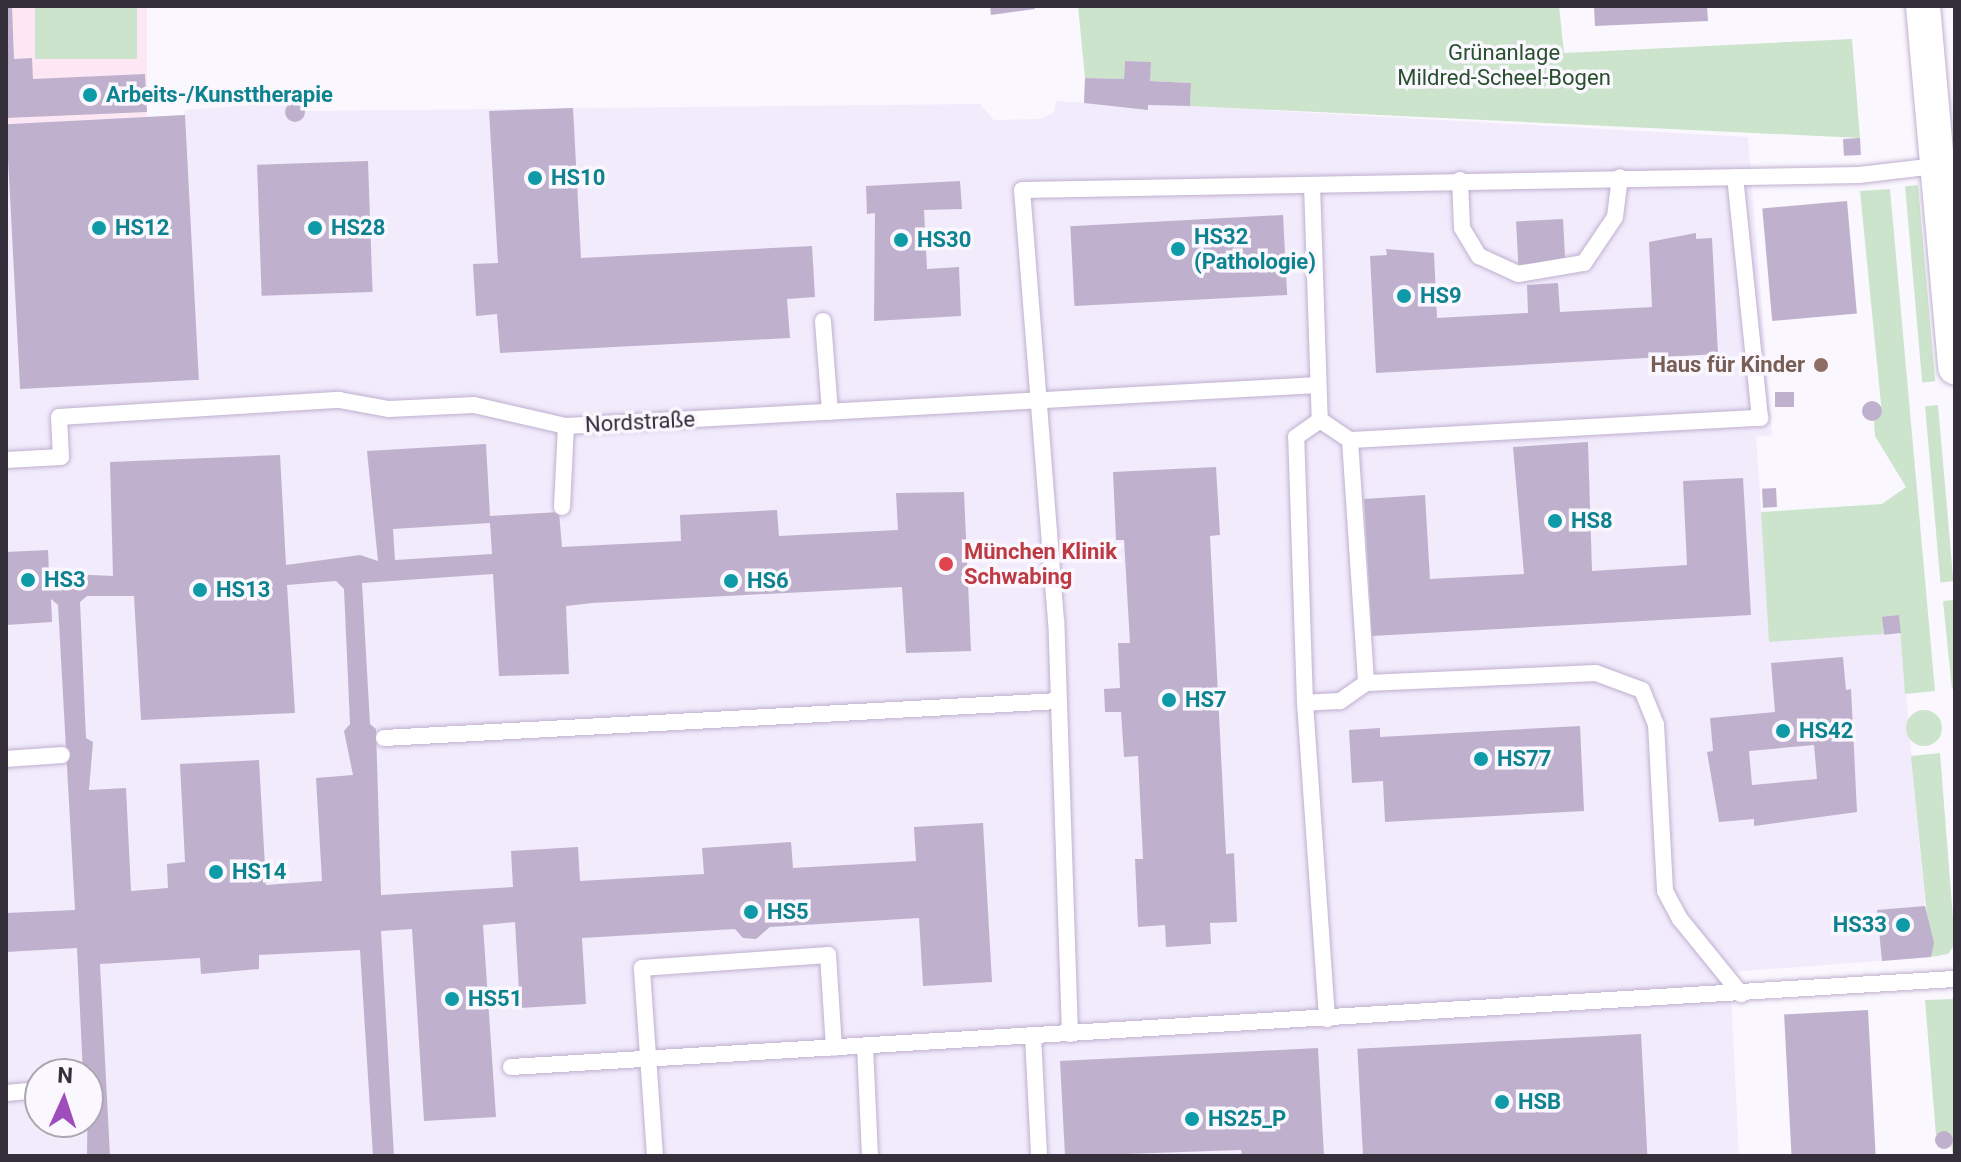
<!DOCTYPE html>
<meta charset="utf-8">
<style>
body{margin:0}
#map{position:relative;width:1961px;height:1162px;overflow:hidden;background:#faf7fe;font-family:Roboto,sans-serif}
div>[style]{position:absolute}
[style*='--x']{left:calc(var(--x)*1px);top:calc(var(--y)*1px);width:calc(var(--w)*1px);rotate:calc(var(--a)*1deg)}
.commercial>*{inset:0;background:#fee7f4;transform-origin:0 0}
.medical>*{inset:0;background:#f1ebfc}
.green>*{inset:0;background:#cce4cc;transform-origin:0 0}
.round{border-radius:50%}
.building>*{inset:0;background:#bfb1cd;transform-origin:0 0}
.roads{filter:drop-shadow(0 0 2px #c0afcf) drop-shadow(0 0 2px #c0afcf)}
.lane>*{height:16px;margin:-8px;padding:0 8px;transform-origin:8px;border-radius:8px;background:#fff}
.street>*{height:34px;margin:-17px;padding:0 17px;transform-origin:17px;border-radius:17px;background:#fff}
.dots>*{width:22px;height:22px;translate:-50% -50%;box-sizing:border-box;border:4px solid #faf7fe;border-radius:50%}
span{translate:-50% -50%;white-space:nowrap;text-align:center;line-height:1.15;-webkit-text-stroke:7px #faf7fe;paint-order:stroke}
.park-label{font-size:22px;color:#29502d}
.culture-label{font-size:22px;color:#0d838f;font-weight:700}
.left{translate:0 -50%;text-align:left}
.right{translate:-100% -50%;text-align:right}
.education-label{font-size:22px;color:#785e54;font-weight:700}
.street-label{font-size:22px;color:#352e3b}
.health-label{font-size:22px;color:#be3a42;font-weight:700}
.frame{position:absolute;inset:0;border:8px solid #352e3b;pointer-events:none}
.north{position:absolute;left:24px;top:1058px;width:80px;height:80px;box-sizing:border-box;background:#faf7fe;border:2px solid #aba7b0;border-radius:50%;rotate:3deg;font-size:22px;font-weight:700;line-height:32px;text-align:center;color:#352e3b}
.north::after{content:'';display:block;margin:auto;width:28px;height:36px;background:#9f4cbc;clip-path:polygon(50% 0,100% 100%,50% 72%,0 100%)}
</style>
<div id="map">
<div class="commercial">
<div style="left:6px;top:6px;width:141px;height:118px"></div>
</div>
<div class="medical">
<div style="clip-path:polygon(evenodd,1125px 61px,1151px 62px,1151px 81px,1191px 83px,1191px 106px,1748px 137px,1772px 435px,1756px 437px,1761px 511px,1899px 615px,1925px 906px,1935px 951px,1931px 957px,1730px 972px,1739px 1156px,6px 1156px,6px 124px,184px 115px,185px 110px,295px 102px,306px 111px,980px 104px,994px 120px,1041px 119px,1054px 112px,1056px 101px,1084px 103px,1085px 78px,1124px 79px,1125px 61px,40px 1074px,88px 1074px,88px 1122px,40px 1122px,40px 1074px)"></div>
</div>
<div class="green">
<div style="left:35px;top:6px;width:102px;height:53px"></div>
<div style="clip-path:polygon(1078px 6px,1559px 6px,1564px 53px,1852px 39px,1860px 138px,1190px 106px,1191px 83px,1150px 81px,1150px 62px,1125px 61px,1124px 79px,1085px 78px)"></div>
<div style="left:1918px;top:185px;width:197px;height:13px;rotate:85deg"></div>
<div style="clip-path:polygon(1890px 189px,1935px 691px,1905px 694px,1899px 615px,1883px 617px,1883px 634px,1769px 642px,1761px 512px,1882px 504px,1906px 487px,1875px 436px,1874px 421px,1882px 414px,1860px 191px)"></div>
<div style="left:1938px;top:405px;width:177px;height:13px;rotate:85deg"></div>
<div style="clip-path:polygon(1955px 600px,1955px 687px,1952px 689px,1943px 601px)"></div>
<div class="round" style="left:1906px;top:710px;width:36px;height:36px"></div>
<div style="clip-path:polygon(1940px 753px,1955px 944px,1948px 954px,1931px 957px,1911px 756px)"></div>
<div style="clip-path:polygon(1955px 999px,1955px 1156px,1953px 1156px,1949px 1132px,1936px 1135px,1925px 1000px)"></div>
</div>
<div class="building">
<div style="clip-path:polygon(6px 6px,12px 6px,14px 59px,32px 58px,33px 79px,145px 74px,147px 112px,6px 118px)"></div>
<div style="clip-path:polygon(990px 6px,1034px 6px,1035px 9px,991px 15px)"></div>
<div style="clip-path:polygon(1594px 6px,1707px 6px,1708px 21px,1595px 26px)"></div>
<div style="clip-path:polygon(1125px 61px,1151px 62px,1150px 81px,1191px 83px,1190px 106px,1148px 105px,1148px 110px,1084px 103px,1085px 78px,1124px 79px)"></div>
<div class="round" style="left:285px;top:102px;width:20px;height:20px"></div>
<div style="clip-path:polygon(573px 108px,581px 258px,812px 246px,815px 297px,787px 299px,790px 338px,500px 353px,497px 314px,476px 316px,473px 264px,498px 263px,489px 111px)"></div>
<div style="left:185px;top:115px;width:265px;height:179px;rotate:87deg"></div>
<div style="left:1860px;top:138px;width:17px;height:17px;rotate:87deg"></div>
<div style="left:368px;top:161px;width:131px;height:111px;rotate:88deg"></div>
<div style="clip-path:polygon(960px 181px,962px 209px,924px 210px,927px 269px,959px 267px,961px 316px,874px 321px,875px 213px,867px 214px,866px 186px)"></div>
<div style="left:1847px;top:201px;width:113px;height:85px;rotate:85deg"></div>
<div style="left:1283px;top:215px;width:80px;height:213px;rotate:87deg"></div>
<div style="left:1563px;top:219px;width:43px;height:47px;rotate:87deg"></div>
<div style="clip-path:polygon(1696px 233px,1696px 239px,1712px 238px,1718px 354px,1376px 373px,1370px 256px,1387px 255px,1386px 249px,1434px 253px,1437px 318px,1528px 313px,1527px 285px,1558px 283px,1560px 312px,1652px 307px,1649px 242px)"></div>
<div style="left:1794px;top:392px;width:15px;height:19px;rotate:90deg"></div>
<div class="round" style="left:1862px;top:401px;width:20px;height:20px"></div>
<div style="clip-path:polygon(1588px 442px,1592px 571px,1687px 565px,1683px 481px,1743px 478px,1751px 615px,1372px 636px,1364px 499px,1425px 495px,1430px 579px,1524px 574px,1513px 447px)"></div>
<div style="clip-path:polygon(evenodd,486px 444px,490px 516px,559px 512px,562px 547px,681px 541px,680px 515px,777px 510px,779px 536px,898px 530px,896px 493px,964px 492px,971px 651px,906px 653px,902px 587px,592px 603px,566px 606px,569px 674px,499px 676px,493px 574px,362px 583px,370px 724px,376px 729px,381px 895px,513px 887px,511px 851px,578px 847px,580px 881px,704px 874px,702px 848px,791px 842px,793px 868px,916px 861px,914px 827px,983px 823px,992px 982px,923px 986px,919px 918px,770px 927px,756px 939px,743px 938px,735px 929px,582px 938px,586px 1004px,520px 1008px,515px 922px,483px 925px,496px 1117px,424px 1121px,412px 929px,381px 931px,394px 1156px,373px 1156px,360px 950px,259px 955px,259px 969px,201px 974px,200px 958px,100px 964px,110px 1156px,87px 1156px,88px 1074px,83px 1074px,77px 948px,6px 952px,6px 913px,75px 910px,58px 605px,51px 599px,52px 622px,6px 625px,6px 552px,48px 550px,49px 573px,113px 576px,110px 462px,280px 455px,286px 565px,360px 555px,378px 561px,367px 451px,486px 444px,490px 523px,492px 554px,395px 560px,393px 529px,490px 523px,486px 444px,336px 581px,344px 589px,350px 724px,344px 731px,353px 775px,316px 778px,322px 881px,266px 885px,259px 760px,180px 764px,185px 862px,167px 864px,168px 888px,131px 891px,126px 788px,89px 790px,93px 742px,86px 738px,80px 602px,87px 596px,134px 596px,141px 720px,295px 713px,287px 585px,336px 581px)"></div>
<div style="clip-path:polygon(1216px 467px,1220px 535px,1210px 536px,1226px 854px,1234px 853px,1237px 922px,1210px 923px,1211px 944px,1166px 947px,1165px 925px,1138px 927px,1135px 859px,1143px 859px,1138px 756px,1124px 757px,1121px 712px,1105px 712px,1104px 689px,1120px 688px,1118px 643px,1130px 643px,1124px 540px,1116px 540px,1113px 472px)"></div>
<div style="left:1776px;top:488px;width:19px;height:14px;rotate:87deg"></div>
<div style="left:1899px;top:615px;width:18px;height:17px;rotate:84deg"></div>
<div style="clip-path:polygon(evenodd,1843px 657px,1846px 690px,1851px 689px,1857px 812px,1754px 826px,1754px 819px,1719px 822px,1707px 752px,1713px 751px,1710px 718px,1775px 712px,1771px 663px,1843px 657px,1814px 745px,1817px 779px,1752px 785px,1749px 751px,1814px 745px)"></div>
<div style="clip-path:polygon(1580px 726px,1584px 811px,1385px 822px,1383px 781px,1352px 783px,1349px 730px,1380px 728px,1380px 737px)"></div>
<div style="clip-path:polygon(1925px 906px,1934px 943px,1931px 957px,1882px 961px,1877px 910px)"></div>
<div style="left:1868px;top:1010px;width:146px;height:84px;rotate:87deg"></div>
<div style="left:1641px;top:1034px;width:122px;height:284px;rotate:87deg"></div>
<div style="clip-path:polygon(1318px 1048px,1324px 1156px,1242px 1156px,1241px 1150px,1065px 1156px,1060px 1061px)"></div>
<div class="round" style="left:1935px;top:1131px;width:18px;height:18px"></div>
</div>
<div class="roads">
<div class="lane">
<div style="--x:1460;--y:180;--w:48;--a:87.6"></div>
<div style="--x:1462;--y:228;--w:33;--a:59"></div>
<div style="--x:1479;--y:256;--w:43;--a:24.8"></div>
<div style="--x:1518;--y:274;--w:67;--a:-9.5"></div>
<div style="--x:1584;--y:263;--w:55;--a:-56"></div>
<div style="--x:1615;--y:217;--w:40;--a:-82.9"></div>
<div style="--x:1312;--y:185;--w:235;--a:88.1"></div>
<div style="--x:1320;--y:420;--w:36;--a:34"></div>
<div style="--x:1350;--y:440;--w:244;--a:86.2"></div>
<div style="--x:1366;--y:683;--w:32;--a:145"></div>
<div style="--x:1340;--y:701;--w:35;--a:177"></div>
<div style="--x:1305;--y:703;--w:317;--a:86"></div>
<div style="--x:823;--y:321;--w:91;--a:85.6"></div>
<div style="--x:1350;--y:440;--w:411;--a:-3.1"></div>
<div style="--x:1760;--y:418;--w:242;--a:-95.9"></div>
<div style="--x:6;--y:460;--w:55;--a:-3.1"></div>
<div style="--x:61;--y:457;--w:40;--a:-92.9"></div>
<div style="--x:59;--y:417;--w:281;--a:-3.5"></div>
<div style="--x:339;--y:400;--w:51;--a:10.2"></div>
<div style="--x:389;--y:409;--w:85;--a:-2.7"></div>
<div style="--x:474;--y:405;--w:94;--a:12.9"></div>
<div style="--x:566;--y:426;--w:753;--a:-3.12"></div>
<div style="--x:562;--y:507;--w:81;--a:-87.2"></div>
<div style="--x:1366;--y:683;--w:230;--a:-2.5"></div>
<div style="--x:1596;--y:673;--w:49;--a:20.3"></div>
<div style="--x:1642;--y:690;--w:37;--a:68"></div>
<div style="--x:1656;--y:724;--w:167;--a:86.9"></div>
<div style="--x:1665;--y:891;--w:32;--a:62"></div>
<div style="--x:1680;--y:919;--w:97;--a:50.9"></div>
<div style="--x:1305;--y:703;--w:266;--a:-91.9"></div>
<div style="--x:1296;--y:437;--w:29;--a:-35"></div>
<div style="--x:384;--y:738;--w:675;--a:-3.14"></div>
<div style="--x:6;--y:759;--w:56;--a:-4.1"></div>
<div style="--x:1070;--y:1034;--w:413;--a:-91.9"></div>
<div style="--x:1056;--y:621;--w:432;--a:-94.5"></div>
<div style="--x:1022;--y:190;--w:837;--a:-1.03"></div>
<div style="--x:1859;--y:175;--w:78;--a:-6.7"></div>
<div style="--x:1033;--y:1036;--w:120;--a:87.1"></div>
<div style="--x:865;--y:1046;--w:110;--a:87.4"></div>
<div style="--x:511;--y:1067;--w:1447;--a:-3.49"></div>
<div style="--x:6;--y:1093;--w:34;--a:-5"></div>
<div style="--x:655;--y:1156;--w:188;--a:-94"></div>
<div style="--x:642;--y:968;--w:186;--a:-4"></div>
<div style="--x:828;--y:955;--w:93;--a:86.3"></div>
</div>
<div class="street">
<div style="--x:1923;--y:6;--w:363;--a:84.9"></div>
</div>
</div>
<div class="dots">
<div style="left:90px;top:95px;background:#0f9aa8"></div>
<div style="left:535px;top:178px;background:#0f9aa8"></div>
<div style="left:99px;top:228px;background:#0f9aa8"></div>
<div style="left:315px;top:228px;background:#0f9aa8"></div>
<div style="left:901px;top:240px;background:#0f9aa8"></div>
<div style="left:1178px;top:249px;background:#0f9aa8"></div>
<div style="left:1404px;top:296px;background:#0f9aa8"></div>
<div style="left:1821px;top:365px;background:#8d6e63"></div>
<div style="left:1555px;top:521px;background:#0f9aa8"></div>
<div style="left:946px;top:564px;background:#e0444e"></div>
<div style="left:28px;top:580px;background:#0f9aa8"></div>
<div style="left:731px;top:581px;background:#0f9aa8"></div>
<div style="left:200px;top:590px;background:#0f9aa8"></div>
<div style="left:1169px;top:700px;background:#0f9aa8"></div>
<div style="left:1783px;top:731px;background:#0f9aa8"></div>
<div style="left:1481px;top:759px;background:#0f9aa8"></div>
<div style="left:216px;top:872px;background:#0f9aa8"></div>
<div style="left:751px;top:912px;background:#0f9aa8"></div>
<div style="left:1903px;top:925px;background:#0f9aa8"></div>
<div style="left:452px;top:999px;background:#0f9aa8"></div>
<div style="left:1502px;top:1102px;background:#0f9aa8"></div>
<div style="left:1192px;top:1119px;background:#0f9aa8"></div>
</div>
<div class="park-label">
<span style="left:1504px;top:65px">Grünanlage<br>Mildred-Scheel-Bogen</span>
</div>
<div class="culture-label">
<span class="left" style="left:106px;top:95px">Arbeits-/Kunsttherapie</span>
<span class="left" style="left:551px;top:178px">HS10</span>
<span class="left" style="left:115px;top:228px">HS12</span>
<span class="left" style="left:331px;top:228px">HS28</span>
<span class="left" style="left:1194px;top:249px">HS32<br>(Pathologie)</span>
<span class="left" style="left:917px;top:240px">HS30</span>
<span class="left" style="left:1420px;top:296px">HS9</span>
<span class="left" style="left:1571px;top:521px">HS8</span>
<span class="left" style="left:44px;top:580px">HS3</span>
<span class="left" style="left:747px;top:581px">HS6</span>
<span class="left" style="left:216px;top:590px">HS13</span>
<span class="left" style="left:1185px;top:700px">HS7</span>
<span class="left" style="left:1799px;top:731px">HS42</span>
<span class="left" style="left:1497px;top:759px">HS77</span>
<span class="left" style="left:232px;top:872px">HS14</span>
<span class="left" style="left:767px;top:912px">HS5</span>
<span class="right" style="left:1887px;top:925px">HS33</span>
<span class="left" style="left:468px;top:999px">HS51</span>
<span class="left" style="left:1518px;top:1102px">HSB</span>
<span class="left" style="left:1208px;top:1119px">HS25_P</span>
</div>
<div class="education-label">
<span class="right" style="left:1805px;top:365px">Haus für Kinder</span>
</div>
<div class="street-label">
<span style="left:640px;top:422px;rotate:-3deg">Nordstraße</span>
</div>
<div class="health-label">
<span class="left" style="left:964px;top:564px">München Klinik<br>Schwabing</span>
</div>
<div class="frame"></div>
<div class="north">N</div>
</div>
